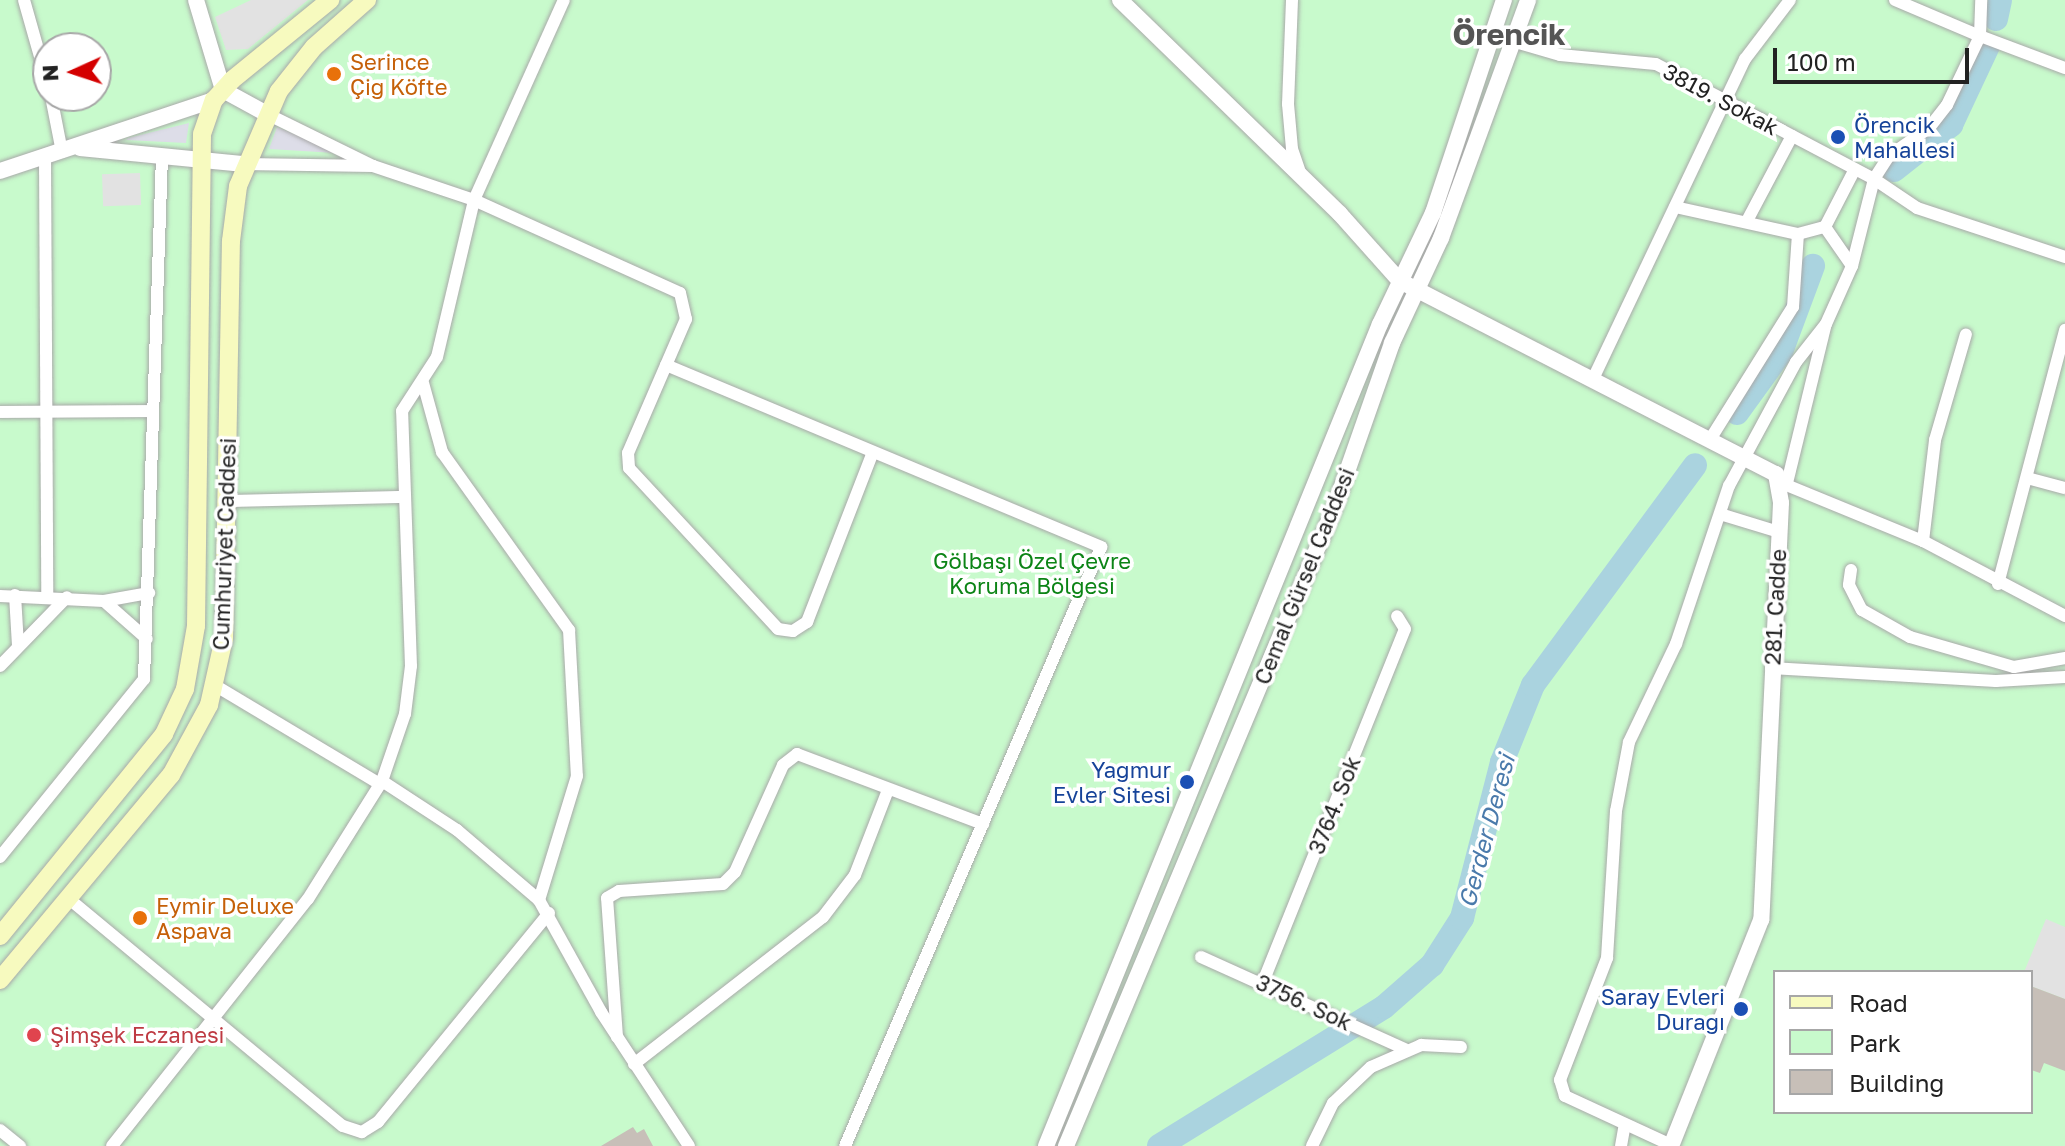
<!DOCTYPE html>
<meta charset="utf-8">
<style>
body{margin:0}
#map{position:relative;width:2065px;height:1146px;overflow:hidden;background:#f2efe9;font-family:"Golos Text",sans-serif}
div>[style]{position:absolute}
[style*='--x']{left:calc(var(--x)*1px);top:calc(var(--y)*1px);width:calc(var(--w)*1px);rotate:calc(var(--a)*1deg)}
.park>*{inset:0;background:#c8facc}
.parking>*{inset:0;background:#e2e2e2;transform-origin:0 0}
.plaza>*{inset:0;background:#dddde8}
.river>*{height:24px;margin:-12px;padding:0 12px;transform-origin:12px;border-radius:12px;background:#aad3df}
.building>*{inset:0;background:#c7bfb8}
.roads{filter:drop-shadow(0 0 2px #a9a9a9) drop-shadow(0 0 2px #a9a9a9)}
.minor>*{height:12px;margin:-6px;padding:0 6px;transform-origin:6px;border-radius:6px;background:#fff}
.tertiary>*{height:16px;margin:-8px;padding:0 8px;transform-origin:8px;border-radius:8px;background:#fff}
.secondary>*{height:18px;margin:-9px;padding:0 9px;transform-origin:9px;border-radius:9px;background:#f7fabf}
.dots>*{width:22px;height:22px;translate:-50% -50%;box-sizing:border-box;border:4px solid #fff;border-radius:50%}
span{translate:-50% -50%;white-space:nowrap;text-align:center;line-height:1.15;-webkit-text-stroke:7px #fff;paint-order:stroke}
.food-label{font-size:22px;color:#c56008}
.left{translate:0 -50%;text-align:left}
.street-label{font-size:22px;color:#222}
.transit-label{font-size:22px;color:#164399}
.right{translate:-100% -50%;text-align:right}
.park-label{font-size:22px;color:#0c8416}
.health-label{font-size:22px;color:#be3a42}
.water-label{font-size:24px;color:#4a7aab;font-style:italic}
.district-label{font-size:30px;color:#555;font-weight:700}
.legend{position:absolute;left:1773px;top:970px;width:260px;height:144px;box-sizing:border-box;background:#fff;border:2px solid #a7a7a7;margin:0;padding:10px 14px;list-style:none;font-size:24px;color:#222}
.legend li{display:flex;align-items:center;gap:16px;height:40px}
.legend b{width:40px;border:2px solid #a7a7a7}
.north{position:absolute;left:32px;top:32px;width:80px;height:80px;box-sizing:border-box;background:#fff;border:2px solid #a7a7a7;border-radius:50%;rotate:267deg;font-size:22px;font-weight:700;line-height:32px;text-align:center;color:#222}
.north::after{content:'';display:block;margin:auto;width:28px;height:36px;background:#d40000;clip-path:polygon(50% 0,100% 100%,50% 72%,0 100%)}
.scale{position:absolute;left:1773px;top:48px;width:196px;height:36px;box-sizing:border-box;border:4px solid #222;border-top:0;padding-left:10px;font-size:24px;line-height:28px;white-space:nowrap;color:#222;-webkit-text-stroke:6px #fff;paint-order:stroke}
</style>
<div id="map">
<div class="park">
<div style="clip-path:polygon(evenodd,0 0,2065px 0,2065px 1146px,0 1146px,0 0,48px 48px,96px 48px,96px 96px,48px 96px,48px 48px,0 0,1775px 972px,2031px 972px,2031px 1112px,1775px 1112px,1775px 972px)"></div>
</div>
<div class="parking">
<div style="clip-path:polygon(251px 0,308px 0,248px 49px,226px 50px,215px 17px)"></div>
<div style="left:140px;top:173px;width:32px;height:38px;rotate:88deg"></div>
<div style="clip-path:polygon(2046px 919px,2065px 927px,2065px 999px,2031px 986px,2031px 972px,2024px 972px)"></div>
</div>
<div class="plaza">
<div style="clip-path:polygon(189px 123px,186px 143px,126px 140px,128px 138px)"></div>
<div style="clip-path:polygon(277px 127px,335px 151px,336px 153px,269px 149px)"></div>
</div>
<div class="river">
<div style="--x:1996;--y:19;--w:19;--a:-78"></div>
<div style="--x:1894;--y:170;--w:73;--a:-38.3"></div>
<div style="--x:1951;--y:125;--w:87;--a:-64.9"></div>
<div style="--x:1737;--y:413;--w:75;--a:-54.2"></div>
<div style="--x:1781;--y:352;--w:92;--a:-69.6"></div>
<div style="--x:1159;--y:1146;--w:264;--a:-31.7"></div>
<div style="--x:1384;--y:1007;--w:64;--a:-41.2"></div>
<div style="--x:1432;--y:965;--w:56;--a:-57.4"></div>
<div style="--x:1462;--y:918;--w:161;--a:-75.6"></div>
<div style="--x:1502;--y:762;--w:83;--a:-68.1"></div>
<div style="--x:1533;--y:685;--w:273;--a:-53.6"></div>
</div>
<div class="building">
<div style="clip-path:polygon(2031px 986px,2065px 999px,2065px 1071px,2044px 1063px,2040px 1073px,2031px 1070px)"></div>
<div style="clip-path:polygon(633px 1127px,637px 1133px,644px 1129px,653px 1146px,601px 1146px)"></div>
</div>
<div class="roads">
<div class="minor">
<div style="--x:24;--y:0;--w:88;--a:74.2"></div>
<div style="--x:1292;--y:0;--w:104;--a:92.2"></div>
<div style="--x:1288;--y:104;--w:45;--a:84.9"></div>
<div style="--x:1292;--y:149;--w:28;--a:71"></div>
<div style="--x:1895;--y:0;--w:92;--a:23"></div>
<div style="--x:1980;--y:36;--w:36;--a:-88"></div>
<div style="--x:1512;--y:41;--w:50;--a:16.3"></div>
<div style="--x:1560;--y:55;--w:96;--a:5.4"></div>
<div style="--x:1656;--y:64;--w:246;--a:27.8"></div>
<div style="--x:1874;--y:179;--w:52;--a:34"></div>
<div style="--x:1917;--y:208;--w:156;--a:18.3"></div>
<div style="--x:51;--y:96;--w:57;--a:78.9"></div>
<div style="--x:265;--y:113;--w:120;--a:26.1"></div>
<div style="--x:45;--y:156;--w:440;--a:89.7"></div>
<div style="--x:244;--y:164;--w:129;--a:0.9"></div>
<div style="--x:373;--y:166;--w:107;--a:18.6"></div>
<div style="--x:474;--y:200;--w:226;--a:24.3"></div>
<div style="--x:680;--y:293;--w:27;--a:77"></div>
<div style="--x:686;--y:319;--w:146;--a:113.4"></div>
<div style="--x:628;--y:453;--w:15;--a:86"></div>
<div style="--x:629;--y:468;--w:219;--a:47.2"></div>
<div style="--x:778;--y:629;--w:15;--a:8"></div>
<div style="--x:793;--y:631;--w:17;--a:-33"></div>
<div style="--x:807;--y:622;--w:182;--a:-68.8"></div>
<div style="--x:1675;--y:207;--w:126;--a:12.4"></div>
<div style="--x:1798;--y:234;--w:28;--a:-15"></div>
<div style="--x:1825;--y:227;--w:47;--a:55.3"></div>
<div style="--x:1748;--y:219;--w:94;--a:-62.1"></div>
<div style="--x:1825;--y:227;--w:65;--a:-62.7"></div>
<div style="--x:666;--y:365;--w:472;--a:22.7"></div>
<div style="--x:1101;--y:547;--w:651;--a:113.14"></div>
<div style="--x:1593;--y:379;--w:354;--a:-64.6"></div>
<div style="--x:1745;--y:59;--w:74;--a:-52.7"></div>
<div style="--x:423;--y:383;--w:72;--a:74.6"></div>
<div style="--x:442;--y:452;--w:219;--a:54.5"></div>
<div style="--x:569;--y:630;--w:146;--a:86.9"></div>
<div style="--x:577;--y:776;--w:130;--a:107"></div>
<div style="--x:0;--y:412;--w:152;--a:-0.4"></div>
<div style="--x:1711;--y:438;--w:155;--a:-58"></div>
<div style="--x:1793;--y:307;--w:73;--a:-86.1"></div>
<div style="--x:2031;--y:479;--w:35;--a:15"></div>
<div style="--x:1779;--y:482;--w:156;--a:22.3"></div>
<div style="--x:1923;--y:541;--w:161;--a:27.8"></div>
<div style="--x:1787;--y:483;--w:161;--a:-76.3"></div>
<div style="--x:226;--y:501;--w:177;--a:-1.3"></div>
<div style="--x:1720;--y:514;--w:62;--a:17"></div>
<div style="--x:1923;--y:541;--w:102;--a:-83.2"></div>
<div style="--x:1935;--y:440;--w:110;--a:-73.7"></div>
<div style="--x:1851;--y:570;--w:15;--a:98"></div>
<div style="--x:1849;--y:585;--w:28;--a:63"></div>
<div style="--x:1862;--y:610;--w:55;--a:29.4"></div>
<div style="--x:1910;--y:637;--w:108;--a:16.1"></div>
<div style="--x:2014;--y:667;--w:52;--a:-10"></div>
<div style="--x:1998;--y:584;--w:263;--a:-75.2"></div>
<div style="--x:15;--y:595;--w:50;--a:86.6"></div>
<div style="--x:0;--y:596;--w:104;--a:2.8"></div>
<div style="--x:104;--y:601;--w:46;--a:-10.1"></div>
<div style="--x:104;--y:601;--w:57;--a:41.5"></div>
<div style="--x:0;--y:666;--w:96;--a:-45.8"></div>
<div style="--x:1771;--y:668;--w:225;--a:3.3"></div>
<div style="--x:1996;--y:681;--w:69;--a:-3.3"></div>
<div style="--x:216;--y:686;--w:191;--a:30.9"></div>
<div style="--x:382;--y:781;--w:90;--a:33.2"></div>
<div style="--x:457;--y:830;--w:108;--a:40.5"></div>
<div style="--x:539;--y:900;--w:128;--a:61"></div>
<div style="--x:601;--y:1012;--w:160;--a:56.7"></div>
<div style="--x:0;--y:857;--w:229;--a:-51"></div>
<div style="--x:144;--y:679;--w:524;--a:-88.03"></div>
<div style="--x:68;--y:898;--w:357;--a:39.7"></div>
<div style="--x:343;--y:1126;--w:20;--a:18"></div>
<div style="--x:362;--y:1132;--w:19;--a:-32"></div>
<div style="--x:378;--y:1122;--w:270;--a:-50.7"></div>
<div style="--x:1201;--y:957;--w:224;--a:24.3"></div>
<div style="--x:1263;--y:982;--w:380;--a:-68.1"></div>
<div style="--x:1405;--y:629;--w:15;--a:-122"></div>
<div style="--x:617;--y:1037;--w:139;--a:-94.1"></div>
<div style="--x:607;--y:898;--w:14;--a:-30"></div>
<div style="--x:619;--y:891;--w:104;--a:-3.9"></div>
<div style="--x:723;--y:884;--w:17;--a:-45"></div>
<div style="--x:735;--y:872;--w:117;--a:-65.8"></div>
<div style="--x:783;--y:765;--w:18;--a:-38"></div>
<div style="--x:797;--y:754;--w:199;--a:20.6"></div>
<div style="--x:634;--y:1064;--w:239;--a:-37.9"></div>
<div style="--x:823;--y:917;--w:53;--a:-52.7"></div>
<div style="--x:855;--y:875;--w:91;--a:-68.8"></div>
<div style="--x:0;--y:1130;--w:26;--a:39"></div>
<div style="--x:1671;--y:1145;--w:117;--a:-155.2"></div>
<div style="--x:1565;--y:1096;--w:17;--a:-107"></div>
<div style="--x:1560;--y:1080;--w:131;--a:-68.9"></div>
<div style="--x:1607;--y:958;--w:147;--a:-86.5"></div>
<div style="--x:1616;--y:811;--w:70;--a:-79.3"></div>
<div style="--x:1629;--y:742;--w:109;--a:-64.4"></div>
<div style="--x:1676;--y:644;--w:167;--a:-71.5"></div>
<div style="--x:1729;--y:486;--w:141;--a:-61.6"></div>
<div style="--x:1796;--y:362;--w:48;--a:-51.7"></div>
<div style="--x:1826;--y:324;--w:64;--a:-65.9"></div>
<div style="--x:1852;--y:266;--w:90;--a:-75.8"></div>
<div style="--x:1874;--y:179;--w:27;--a:-57"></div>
<div style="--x:1889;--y:156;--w:49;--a:-35"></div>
<div style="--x:1929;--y:128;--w:29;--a:-52"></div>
<div style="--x:1947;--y:105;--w:76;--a:-64.4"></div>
<div style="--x:1980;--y:36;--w:91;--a:20.6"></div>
<div style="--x:112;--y:1146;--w:315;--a:-51.6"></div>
<div style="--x:308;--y:899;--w:139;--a:-57.9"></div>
<div style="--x:382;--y:781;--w:71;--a:-71.1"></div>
<div style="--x:405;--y:714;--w:48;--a:-82.9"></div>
<div style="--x:411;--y:666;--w:255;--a:-92"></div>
<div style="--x:402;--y:411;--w:64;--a:-57.1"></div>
<div style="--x:437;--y:357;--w:161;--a:-76.7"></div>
<div style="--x:474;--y:200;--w:219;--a:-65.8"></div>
<div style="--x:1312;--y:1146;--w:48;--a:-64"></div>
<div style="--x:1333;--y:1103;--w:52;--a:-43.5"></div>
<div style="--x:1371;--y:1067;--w:55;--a:-23.7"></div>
<div style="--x:1421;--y:1045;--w:40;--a:2.9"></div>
<div style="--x:1621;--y:1146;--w:22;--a:-80"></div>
</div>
<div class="tertiary">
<div style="--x:196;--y:0;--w:94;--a:73.3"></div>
<div style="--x:223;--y:90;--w:48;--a:28.7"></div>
<div style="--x:1120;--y:0;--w:307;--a:44.2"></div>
<div style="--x:1340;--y:214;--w:90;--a:48.2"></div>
<div style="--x:1400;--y:281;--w:423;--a:27.2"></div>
<div style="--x:1776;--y:474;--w:29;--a:80"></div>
<div style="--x:1781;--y:503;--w:417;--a:92.7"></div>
<div style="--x:1761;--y:920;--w:243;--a:111.7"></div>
<div style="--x:80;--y:148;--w:165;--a:5.6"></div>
<div style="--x:0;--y:171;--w:225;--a:-18.4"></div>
<div style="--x:1046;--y:1146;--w:887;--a:-67.89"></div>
<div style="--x:1380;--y:324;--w:123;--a:-64.5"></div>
<div style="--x:1433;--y:213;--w:225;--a:-71.6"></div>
<div style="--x:1066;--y:1146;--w:694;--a:-67.2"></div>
<div style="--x:1335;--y:506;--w:173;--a:-70.7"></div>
<div style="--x:1392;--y:343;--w:116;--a:-65"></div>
<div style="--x:1441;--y:238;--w:253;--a:-69.9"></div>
</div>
<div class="secondary">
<div style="--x:0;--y:936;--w:260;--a:-50.9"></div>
<div style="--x:164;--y:734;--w:50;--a:-65"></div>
<div style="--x:185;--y:689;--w:64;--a:-80.1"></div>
<div style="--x:196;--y:626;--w:492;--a:-89.3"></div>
<div style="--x:202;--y:134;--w:36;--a:-71"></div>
<div style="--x:214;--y:100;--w:27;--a:-48"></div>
<div style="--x:232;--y:80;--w:127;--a:-39.2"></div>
<div style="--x:0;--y:980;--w:267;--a:-50.2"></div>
<div style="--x:171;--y:775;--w:80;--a:-61.5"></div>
<div style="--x:209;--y:705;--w:69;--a:-77.4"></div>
<div style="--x:224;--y:638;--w:397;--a:-89"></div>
<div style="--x:231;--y:241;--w:55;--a:-82.7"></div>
<div style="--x:238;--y:186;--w:103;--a:-66.7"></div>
<div style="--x:279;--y:91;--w:56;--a:-51.5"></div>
<div style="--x:314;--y:47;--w:71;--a:-41.6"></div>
</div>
</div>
<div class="dots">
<div style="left:334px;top:74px;background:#e8710a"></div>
<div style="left:1838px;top:137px;background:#1a4fb4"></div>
<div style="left:1187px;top:782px;background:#1a4fb4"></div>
<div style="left:140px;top:918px;background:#e8710a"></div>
<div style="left:1741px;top:1009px;background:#1a4fb4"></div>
<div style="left:34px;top:1035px;background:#e0444e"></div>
</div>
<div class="food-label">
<span class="left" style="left:350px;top:74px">Serince<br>Çiğ Köfte</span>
<span class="left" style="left:156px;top:918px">Eymir Deluxe<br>Aspava</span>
</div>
<div class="street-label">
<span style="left:1721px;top:99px;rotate:28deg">3819. Sokak</span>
<span style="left:224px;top:544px;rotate:-88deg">Cumhuriyet Caddesi</span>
<span style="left:1304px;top:576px;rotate:-68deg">Cemal Gürsel Caddesi</span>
<span style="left:1775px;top:607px;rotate:-87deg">281. Cadde</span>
<span style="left:1334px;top:805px;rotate:-68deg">3764. Sok</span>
<span style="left:1304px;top:1002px;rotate:25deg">3756. Sok</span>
</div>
<div class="transit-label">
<span class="left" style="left:1854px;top:137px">Örencik<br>Mahallesi</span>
<span class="right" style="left:1171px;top:782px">Yağmur<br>Evler Sitesi</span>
<span class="right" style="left:1725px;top:1009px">Saray Evleri<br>Durağı</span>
</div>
<div class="park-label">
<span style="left:1032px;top:573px">Gölbaşı Özel Çevre<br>Koruma Bölgesi</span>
</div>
<div class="health-label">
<span class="left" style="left:50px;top:1035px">Şimşek Eczanesi</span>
</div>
<div class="water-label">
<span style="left:1486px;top:831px;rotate:-75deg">Gerder Deresi</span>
</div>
<div class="district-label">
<span style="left:1509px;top:34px">Örencik</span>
</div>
<ul class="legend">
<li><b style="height:10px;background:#f7fabf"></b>Road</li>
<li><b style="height:22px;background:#c8facc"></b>Park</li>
<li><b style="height:22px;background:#c7bfb8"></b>Building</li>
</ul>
<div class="north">N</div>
<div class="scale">100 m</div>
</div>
